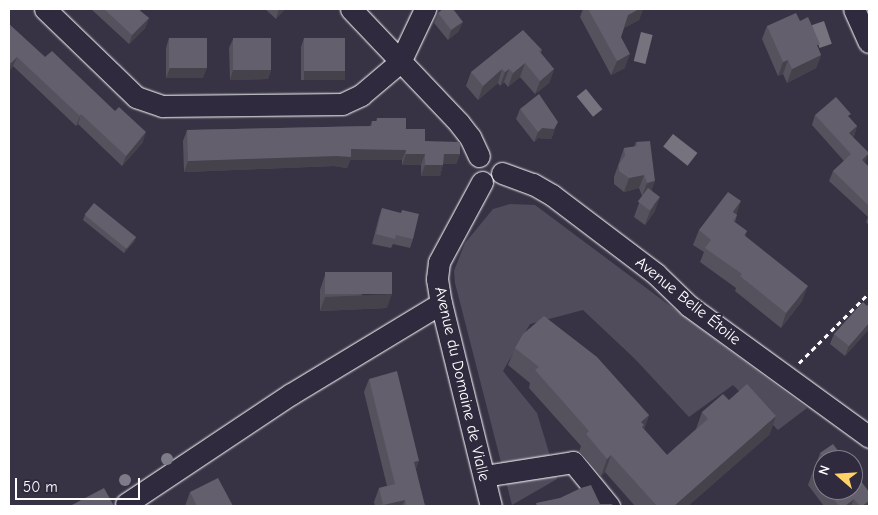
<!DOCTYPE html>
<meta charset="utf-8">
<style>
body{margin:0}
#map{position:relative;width:878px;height:515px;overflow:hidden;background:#373345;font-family:"Comic Neue",sans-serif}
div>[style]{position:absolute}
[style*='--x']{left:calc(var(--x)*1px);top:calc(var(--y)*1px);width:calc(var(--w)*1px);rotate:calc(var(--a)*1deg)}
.green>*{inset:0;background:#514c5c}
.water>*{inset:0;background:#76737f;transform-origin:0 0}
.path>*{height:3px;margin-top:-1.5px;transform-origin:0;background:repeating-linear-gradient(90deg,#fff 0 5px,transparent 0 9px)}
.roads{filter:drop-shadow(0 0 1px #fff) drop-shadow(0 0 1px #fff)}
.minor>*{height:21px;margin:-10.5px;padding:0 10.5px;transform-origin:10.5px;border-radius:10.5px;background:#2f2a3d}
.trees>*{width:12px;height:12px;margin:-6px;border-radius:50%;background:#7e7c88}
.wall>*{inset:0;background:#55525e}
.shaded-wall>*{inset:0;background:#45424c;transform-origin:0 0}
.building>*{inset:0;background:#635f6d;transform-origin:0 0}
span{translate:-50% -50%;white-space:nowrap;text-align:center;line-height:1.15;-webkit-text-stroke:4px #2f2a3d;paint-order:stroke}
.street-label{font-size:16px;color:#fff}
.frame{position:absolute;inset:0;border:10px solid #fff;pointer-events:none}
.north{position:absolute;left:813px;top:450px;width:50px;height:50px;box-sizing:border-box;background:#2f2a3d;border:1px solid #827f8b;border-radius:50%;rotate:289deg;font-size:14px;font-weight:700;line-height:20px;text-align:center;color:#fff}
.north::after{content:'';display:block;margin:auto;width:18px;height:22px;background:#ffd166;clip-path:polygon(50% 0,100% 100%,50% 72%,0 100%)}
.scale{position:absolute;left:15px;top:478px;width:125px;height:22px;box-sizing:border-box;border:2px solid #fff;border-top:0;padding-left:6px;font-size:15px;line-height:18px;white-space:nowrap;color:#fff;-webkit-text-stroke:4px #2f2a3d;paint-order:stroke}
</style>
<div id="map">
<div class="green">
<div style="clip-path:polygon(510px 204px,535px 205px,807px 408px,778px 430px,733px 385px,689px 417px,635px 359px,583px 310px,530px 324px,503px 371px,537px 413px,557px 479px,512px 505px,455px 283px,454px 271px,465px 243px,493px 209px)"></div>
</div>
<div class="water">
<div style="left:824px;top:21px;width:24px;height:13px;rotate:71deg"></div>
<div style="left:641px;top:32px;width:12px;height:30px;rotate:14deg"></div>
<div style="left:586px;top:89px;width:26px;height:12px;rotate:51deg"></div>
<div style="left:673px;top:134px;width:31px;height:16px;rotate:38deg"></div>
</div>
<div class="path">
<div style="--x:799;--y:363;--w:99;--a:-45"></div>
</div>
<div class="roads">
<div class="minor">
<div style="--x:45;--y:9;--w:127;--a:44"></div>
<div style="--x:136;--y:97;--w:28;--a:19"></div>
<div style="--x:162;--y:106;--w:180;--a:-0.6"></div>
<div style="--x:342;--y:104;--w:21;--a:-25"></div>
<div style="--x:361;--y:95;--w:51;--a:-40.2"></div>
<div style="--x:400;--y:62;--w:59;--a:-64.7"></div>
<div style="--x:351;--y:9;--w:157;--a:46.5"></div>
<div style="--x:459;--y:123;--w:18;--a:52"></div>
<div style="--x:470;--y:137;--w:21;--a:65"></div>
<div style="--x:854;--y:9;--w:36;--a:66"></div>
<div style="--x:502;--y:173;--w:33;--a:20"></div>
<div style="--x:533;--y:184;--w:22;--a:30"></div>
<div style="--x:552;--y:195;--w:131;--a:37.2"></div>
<div style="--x:656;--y:274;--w:46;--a:44.1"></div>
<div style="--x:689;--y:306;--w:223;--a:36"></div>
<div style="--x:482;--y:182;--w:91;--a:118.3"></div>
<div style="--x:439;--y:262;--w:17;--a:97"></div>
<div style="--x:437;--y:279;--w:24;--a:81"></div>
<div style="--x:441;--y:303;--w:209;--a:76.2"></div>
<div style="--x:484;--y:476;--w:90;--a:-8.9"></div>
<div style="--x:573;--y:462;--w:57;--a:50.7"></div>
<div style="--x:126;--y:504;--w:198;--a:-33.7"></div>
<div style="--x:291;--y:394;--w:175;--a:-31.2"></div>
</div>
</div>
<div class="trees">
<div style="left:167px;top:459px"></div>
<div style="left:125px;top:480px"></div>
</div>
<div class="wall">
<div style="clip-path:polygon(91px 9px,141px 9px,140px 11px,149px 18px,145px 28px,129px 44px)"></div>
<div style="clip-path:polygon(265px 9px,285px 9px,276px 19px)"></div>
<div style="clip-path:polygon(583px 9px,643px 9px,639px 20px,624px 28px,621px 37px,625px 68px,611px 75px,580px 17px)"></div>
<div style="clip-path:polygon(438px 13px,459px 31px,448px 40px,434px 23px)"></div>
<div style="clip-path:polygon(800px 21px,818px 48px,821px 55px,816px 68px,787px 83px,783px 74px,778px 76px,762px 39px,767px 26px)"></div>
<div style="clip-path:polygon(9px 24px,45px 57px,143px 142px,122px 166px,78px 124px,76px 126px,13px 66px,9px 71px)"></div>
<div style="clip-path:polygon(169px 38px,203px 78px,166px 78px,166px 48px)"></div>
<div style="clip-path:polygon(304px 38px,342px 80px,301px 80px,301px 47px)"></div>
<div style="clip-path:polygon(233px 39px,271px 70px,268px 79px,230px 80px,229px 48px)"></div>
<div style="clip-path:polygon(542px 50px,541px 53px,554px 69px,549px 83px,535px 94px,520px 77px,508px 87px,504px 82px,500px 86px,498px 83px,478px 100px,466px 86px,471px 72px)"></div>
<div style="clip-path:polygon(520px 109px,554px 132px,551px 139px,538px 138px,534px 142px,516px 119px)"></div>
<div style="clip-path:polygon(815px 115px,849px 117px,857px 126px,854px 136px,853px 137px,865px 163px,869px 167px,869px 225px,866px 222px,868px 217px,829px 181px,833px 171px,844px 161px,812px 125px)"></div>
<div style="clip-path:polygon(377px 118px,406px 129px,425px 141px,460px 154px,456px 164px,443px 164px,440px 176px,421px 176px,421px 165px,402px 165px,402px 160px,350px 160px,347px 168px,334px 166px,184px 172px,183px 141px,187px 130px,370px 126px,372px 121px,376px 121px)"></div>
<div style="clip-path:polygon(636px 142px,652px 190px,655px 211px,645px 225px,634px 217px,639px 203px,643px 196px,642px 196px,639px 188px,624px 192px,614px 184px,614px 177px,624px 148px,634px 147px)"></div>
<div style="clip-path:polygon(382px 208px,413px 239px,410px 248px,393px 244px,391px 248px,372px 244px,379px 217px)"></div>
<div style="clip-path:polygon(736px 214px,737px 215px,735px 222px,747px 231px,745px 236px,802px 301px,781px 328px,735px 291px,736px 288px,700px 262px,704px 252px,693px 245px,699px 230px)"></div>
<div style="clip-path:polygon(85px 215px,136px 237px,134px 242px,124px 253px,83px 220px)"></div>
<div style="clip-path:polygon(325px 275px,387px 308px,320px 311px,320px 290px)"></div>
<div style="clip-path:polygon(869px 304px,869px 329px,845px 356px,830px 344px,834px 334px)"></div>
<div style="clip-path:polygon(515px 348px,649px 415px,644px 429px,667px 455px,696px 429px,702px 412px,729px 400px,770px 434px,688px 506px,635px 506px,605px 472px,601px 476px,579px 452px,581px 446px,529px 388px,530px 383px,508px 365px)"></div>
<div style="clip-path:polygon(369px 379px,416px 470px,425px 506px,375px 506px,374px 502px,379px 488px,387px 486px,364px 392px)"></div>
<div style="clip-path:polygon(820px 453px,845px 460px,823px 460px,823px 490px,853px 490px,869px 506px,824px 506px,808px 485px,813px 471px,816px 468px,815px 467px)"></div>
<div style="clip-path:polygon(190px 492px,233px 506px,185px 506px)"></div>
</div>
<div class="shaded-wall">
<div style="clip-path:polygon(279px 9px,285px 9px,276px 19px)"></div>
<div style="clip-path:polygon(639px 9px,643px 9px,639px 20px,622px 29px,628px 15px)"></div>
<div style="clip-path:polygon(149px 18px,145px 28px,129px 44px,132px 35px)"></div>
<div style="clip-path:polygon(463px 22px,459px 31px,448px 40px,451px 30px)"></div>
<div style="clip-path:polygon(630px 54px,625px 68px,611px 75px,617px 61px)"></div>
<div style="clip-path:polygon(821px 55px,816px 68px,787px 83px,792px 69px)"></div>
<div style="clip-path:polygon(17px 57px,13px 66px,9px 71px,11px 63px)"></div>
<div style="clip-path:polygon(788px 60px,783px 74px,778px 76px,783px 62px)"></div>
<div style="clip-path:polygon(525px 63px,520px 77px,508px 87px,513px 73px)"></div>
<div style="clip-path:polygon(170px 68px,207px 68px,203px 78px,166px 78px)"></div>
<div style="clip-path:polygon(502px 69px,498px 83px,478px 100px,483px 86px)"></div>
<div style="clip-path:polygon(509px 69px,504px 82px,500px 86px,505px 72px)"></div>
<div style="clip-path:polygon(554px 69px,549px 83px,535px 94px,540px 81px)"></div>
<div style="clip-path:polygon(233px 70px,271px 70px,268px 79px,230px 80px)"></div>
<div style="left:304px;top:71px;width:41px;height:9px"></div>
<div style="clip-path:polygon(81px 114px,78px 124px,76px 126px,80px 116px)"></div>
<div style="clip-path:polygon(558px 122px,551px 139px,538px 138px,534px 142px,538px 132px,542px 128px)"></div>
<div style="clip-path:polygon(857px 126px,854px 136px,846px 143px,849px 133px)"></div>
<div style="clip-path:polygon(146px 132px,143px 142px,122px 166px,126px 156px)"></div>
<div style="clip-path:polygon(351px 149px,406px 150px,402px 160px,350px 160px,347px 168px,334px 166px,184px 172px,188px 161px)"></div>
<div style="clip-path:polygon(869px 153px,865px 163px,862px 160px)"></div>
<div style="clip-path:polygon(406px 154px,425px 154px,421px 165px,402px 165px)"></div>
<div style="clip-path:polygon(444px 154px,460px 154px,456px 164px,440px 164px)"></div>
<div style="clip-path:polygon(425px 165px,443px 165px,440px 176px,421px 176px)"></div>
<div style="clip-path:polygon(644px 175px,639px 188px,624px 192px,629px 178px)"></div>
<div style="clip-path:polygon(655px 181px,650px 195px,642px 196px,647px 183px)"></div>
<div style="clip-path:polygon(660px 197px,655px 211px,645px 225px,650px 211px)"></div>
<div style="clip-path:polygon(741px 201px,736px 216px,733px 212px)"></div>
<div style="clip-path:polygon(136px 237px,134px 242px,124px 253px,126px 248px)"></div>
<div style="clip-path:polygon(808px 286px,802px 301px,781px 328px,786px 313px)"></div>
<div style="clip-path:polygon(392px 294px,387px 308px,320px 311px,325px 297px)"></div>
<div style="clip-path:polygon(869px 323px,869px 329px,845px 356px,849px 346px)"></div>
<div style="clip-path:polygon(649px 415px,642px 433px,641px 422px)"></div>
<div style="clip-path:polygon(776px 416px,770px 434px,688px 506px,674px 506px)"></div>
<div style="clip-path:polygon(611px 455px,605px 472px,601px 476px,607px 459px)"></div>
<div style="clip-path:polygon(419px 461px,414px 475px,414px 462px)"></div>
<div style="clip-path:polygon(854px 499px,851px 506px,845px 506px)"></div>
<div style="clip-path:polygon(405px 500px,402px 506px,382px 506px,383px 505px)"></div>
<div style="clip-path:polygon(869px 501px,869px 506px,862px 506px)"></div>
</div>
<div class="building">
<div style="clip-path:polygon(104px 9px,138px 9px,149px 18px,132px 35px)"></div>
<div style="clip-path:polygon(443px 9px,453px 9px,463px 22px,451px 30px,438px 13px)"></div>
<div style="clip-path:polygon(588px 9px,639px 9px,628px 15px,621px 37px,630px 54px,617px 61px)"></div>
<div style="clip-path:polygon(796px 13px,800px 21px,808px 17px,820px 44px,817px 45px,821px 55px,792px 69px,788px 60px,783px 62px,767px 26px)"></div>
<div style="clip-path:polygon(9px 24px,45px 57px,52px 51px,115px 111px,119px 107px,146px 132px,126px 156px,81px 114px,80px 116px,17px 57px,11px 63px,9px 61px)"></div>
<div style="clip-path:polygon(523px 30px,542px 50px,539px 51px,554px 69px,540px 81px,525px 63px,513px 73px,509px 69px,505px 72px,502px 69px,483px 86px,471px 72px)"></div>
<div style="left:169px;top:38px;width:38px;height:30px"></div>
<div style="left:271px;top:38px;width:32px;height:38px;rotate:90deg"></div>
<div style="left:304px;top:38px;width:41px;height:33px"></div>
<div style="clip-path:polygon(539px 94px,558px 122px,554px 129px,542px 128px,538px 132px,520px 109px)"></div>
<div style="clip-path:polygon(836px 97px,851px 114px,848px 116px,857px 126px,849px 133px,869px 153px,862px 160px,869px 167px,869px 206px,833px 171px,851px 154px,815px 115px)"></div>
<div style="clip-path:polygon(377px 118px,406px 118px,406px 129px,425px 129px,425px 141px,460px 142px,460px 154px,444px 154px,443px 165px,425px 165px,425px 154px,406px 154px,406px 150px,351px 149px,351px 157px,337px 156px,188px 161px,187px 130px,372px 126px,372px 121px,377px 121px)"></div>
<div style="clip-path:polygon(650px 141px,655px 181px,647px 183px,644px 175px,629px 178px,619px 171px,619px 164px,625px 156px,624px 148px,637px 146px,636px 142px)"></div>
<div style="left:648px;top:188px;width:15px;height:17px;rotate:37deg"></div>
<div style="clip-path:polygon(728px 192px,741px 201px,733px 212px,737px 215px,733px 221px,747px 231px,744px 235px,808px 286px,786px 313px,740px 276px,742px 274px,705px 248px,711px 240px,699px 230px)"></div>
<div style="left:94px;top:203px;width:54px;height:15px;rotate:39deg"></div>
<div style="clip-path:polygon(382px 208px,401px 213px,402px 210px,419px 214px,413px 239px,396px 235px,395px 239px,376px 234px)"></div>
<div style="left:392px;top:272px;width:22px;height:67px;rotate:90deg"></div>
<div style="clip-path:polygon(863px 302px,867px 306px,869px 304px,869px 323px,849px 346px,834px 334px)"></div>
<div style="clip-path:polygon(544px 316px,597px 357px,649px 415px,641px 422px,644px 425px,642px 427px,667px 455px,708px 419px,702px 412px,723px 394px,729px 400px,747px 384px,776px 416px,674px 506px,657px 506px,611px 455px,607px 459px,586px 434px,589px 431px,535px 370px,539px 367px,515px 348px,523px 334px)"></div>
<div style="clip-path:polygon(397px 371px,419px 461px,414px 462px,425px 506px,406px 506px,405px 500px,383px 505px,379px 488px,395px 484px,369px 379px)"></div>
<div style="clip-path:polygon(833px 444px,845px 460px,825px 460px,820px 453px)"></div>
<div style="clip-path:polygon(823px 464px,823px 484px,813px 471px)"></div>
<div style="clip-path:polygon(853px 470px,869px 492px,869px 501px,862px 506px,860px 506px,854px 499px,845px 506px,839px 506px,827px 490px,853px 490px)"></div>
<div style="clip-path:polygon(218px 478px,233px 506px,197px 506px,190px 492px)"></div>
<div style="clip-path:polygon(591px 485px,600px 504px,612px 504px,613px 506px,537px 506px,536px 503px,560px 498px,581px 488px)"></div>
<div style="clip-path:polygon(104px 488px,114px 506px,70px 506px)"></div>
</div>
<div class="street-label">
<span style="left:688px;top:301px;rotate:39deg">Avenue Belle Étoile</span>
<span style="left:462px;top:384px;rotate:77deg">Avenue du Domaine de Vialle</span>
</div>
<div class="frame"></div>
<div class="north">N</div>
<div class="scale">50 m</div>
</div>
